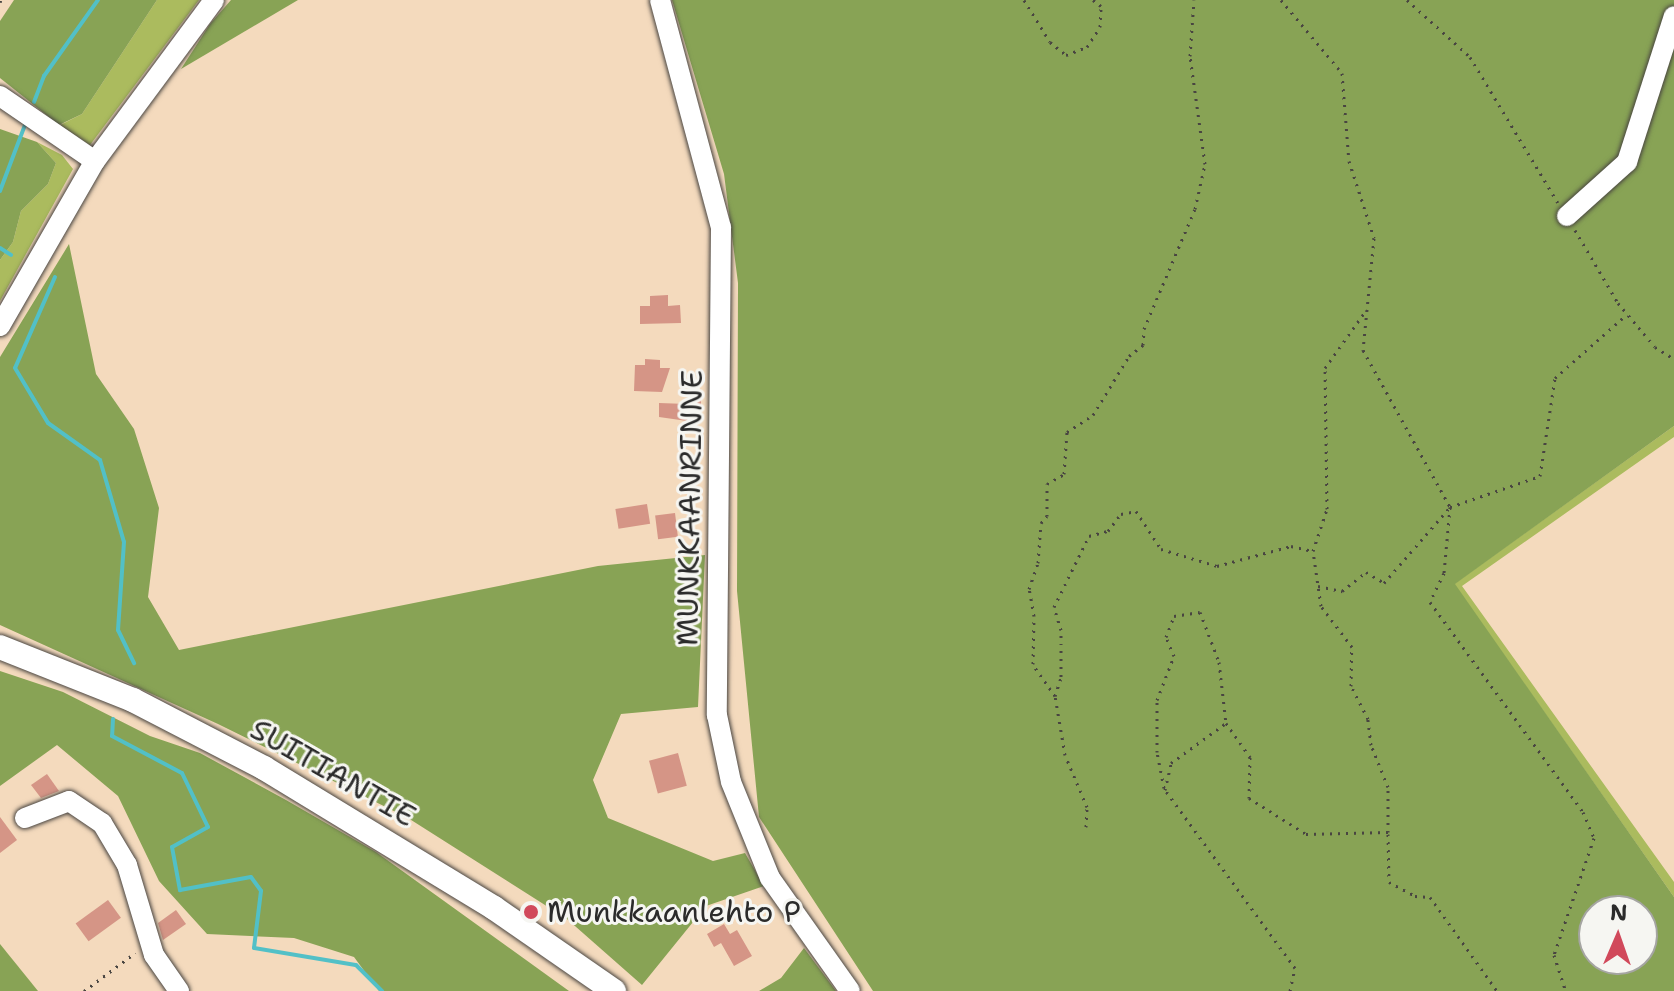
<!DOCTYPE html>
<style>
body{margin:0}
#map{position:relative;width:1674px;height:991px;overflow:hidden;background:#f4dabd;font-family:"Shantell Sans",sans-serif}
div>[style]{position:absolute}
[style*='--x']{left:calc(var(--x)*1px);top:calc(var(--y)*1px);width:calc(var(--w)*1px);rotate:calc(var(--a)*1deg)}
.green>*{inset:0;background:#abbb5e}
.forest>*{inset:0;background:#88a355}
.stream>*{height:4px;margin:-2px;padding:0 2px;transform-origin:2px;border-radius:2px;background:#52c0c7}
.building>*{inset:0;background:#d59586;transform-origin:0 0}
.path>*{height:3px;margin-top:-1.5px;transform-origin:0;background:repeating-linear-gradient(90deg,#494541 0 2px,transparent 0 8px)}
.roads{filter:drop-shadow(0 0 2px #494541) drop-shadow(0 0 2px #494541)}
.minor>*{height:20px;margin:-10px;padding:0 10px;transform-origin:10px;border-radius:10px;background:#fff}
.major>*{height:24px;margin:-12px;padding:0 12px;transform-origin:12px;border-radius:12px;background:#fff}
.dots>*{width:22px;height:22px;translate:-50% -50%;box-sizing:border-box;border:4px solid #f6f6f2;border-radius:50%}
span{translate:-50% -50%;white-space:nowrap;text-align:center;line-height:1.15;-webkit-text-stroke:6px #f6f6f2;paint-order:stroke}
.street-label{font-size:30px;color:#2b2b2b}
.poi-label{font-size:30px;color:#2b2b2b}
.left{translate:0 -50%;text-align:left}
.north{position:absolute;left:1578px;top:895px;width:80px;height:80px;box-sizing:border-box;background:#f6f6f2;border:2px solid #a5a5a2;border-radius:50%;rotate:2deg;font-size:22px;font-weight:700;line-height:32px;text-align:center;color:#2b2b2b}
.north::after{content:'';display:block;margin:auto;width:28px;height:36px;background:#d1495b;clip-path:polygon(50% 0,100% 100%,50% 72%,0 100%)}
</style>
<div id="map">
<div class="green">
<div style="clip-path:polygon(157px 0,199px 0,90px 145px,60px 125px,82px 114px)"></div>
<div style="clip-path:polygon(37px 142px,62px 155px,73px 169px,0 301px,0 260px,13px 242px,21px 211px,48px 184px,56px 163px)"></div>
<div style="clip-path:polygon(1674px 426px,1674px 437px,1462px 586px,1674px 882px,1674px 897px,1454px 584px)"></div>
</div>
<div class="forest">
<div style="clip-path:polygon(14px 0,157px 0,82px 114px,59px 125px,0 78px,0 21px)"></div>
<div style="clip-path:polygon(231px 0,298px 0,181px 69px,210px 24px)"></div>
<div style="clip-path:polygon(evenodd,672px 0,1674px 0,1674px 426px,1455px 584px,1674px 897px,1674px 991px,873px 991px,759px 817px,737px 591px,738px 283px,724px 174px,672px 0,1594px 911px,1642px 911px,1642px 959px,1594px 959px,1594px 911px)"></div>
<div style="clip-path:polygon(0 129px,37px 142px,56px 163px,48px 184px,21px 211px,13px 242px,0 260px)"></div>
<div style="clip-path:polygon(69px 244px,96px 374px,134px 429px,159px 508px,148px 597px,179px 650px,598px 566px,705px 555px,698px 707px,621px 714px,593px 780px,608px 818px,713px 861px,745px 853px,764px 886px,706px 906px,642px 985px,567px 919px,408px 818px,218px 724px,0 625px,0 357px)"></div>
<div style="clip-path:polygon(0 671px,63px 692px,150px 736px,200px 753px,286px 800px,376px 852px,569px 991px,379px 991px,354px 957px,294px 938px,207px 934px,159px 881px,118px 796px,57px 745px,0 786px)"></div>
<div style="clip-path:polygon(0 944px,38px 991px,0 991px)"></div>
<div style="clip-path:polygon(804px 948px,836px 991px,759px 991px,781px 978px)"></div>
</div>
<div class="stream">
<div style="--x:34;--y:102;--w:28;--a:-69"></div>
<div style="--x:44;--y:76;--w:93;--a:-54.6"></div>
<div style="--x:0;--y:191;--w:71;--a:-69.3"></div>
<div style="--x:0;--y:248;--w:13;--a:32"></div>
<div style="--x:55;--y:277;--w:99;--a:113.7"></div>
<div style="--x:15;--y:368;--w:64;--a:59"></div>
<div style="--x:48;--y:423;--w:64;--a:35.4"></div>
<div style="--x:100;--y:460;--w:85;--a:73.7"></div>
<div style="--x:124;--y:542;--w:88;--a:93.9"></div>
<div style="--x:118;--y:630;--w:37;--a:64"></div>
<div style="--x:113;--y:719;--w:17;--a:93"></div>
<div style="--x:112;--y:736;--w:79;--a:27.9"></div>
<div style="--x:182;--y:773;--w:60;--a:64.3"></div>
<div style="--x:208;--y:827;--w:41;--a:150.9"></div>
<div style="--x:172;--y:847;--w:44;--a:79.5"></div>
<div style="--x:180;--y:890;--w:72;--a:-10.4"></div>
<div style="--x:251;--y:877;--w:17;--a:54"></div>
<div style="--x:261;--y:891;--w:57;--a:97"></div>
<div style="--x:254;--y:948;--w:103;--a:9.5"></div>
<div style="--x:356;--y:965;--w:37;--a:45"></div>
</div>
<div class="building">
<div style="clip-path:polygon(668px 295px,668px 306px,680px 305px,681px 323px,640px 324px,640px 306px,650px 306px,650px 296px)"></div>
<div style="clip-path:polygon(645px 359px,660px 360px,660px 368px,670px 368px,662px 392px,634px 391px,635px 365px,645px 365px)"></div>
<div style="clip-path:polygon(688px 397px,701px 397px,701px 423px,659px 417px,659px 403px,687px 404px)"></div>
<div style="left:647px;top:504px;width:20px;height:32px;rotate:81deg"></div>
<div style="left:675px;top:513px;width:24px;height:20px;rotate:83deg"></div>
<div style="left:678px;top:753px;width:34px;height:30px;rotate:75deg"></div>
<div style="clip-path:polygon(47px 774px,59px 791px,41px 798px,31px 785px)"></div>
<div style="clip-path:polygon(0 817px,17px 840px,0 853px)"></div>
<div style="left:108px;top:900px;width:22px;height:40px;rotate:54deg"></div>
<div style="clip-path:polygon(176px 910px,186px 924px,163px 940px,158px 923px)"></div>
<div style="clip-path:polygon(724px 924px,730px 934px,737px 930px,752px 956px,734px 966px,721px 943px,714px 947px,707px 934px)"></div>
</div>
<div class="path">
<div style="--x:1024;--y:0;--w:49;--a:58.2"></div>
<div style="--x:1050;--y:42;--w:21;--a:39"></div>
<div style="--x:1066;--y:55;--w:22;--a:-21"></div>
<div style="--x:1087;--y:47;--w:24;--a:-57"></div>
<div style="--x:1100;--y:27;--w:21;--a:-87"></div>
<div style="--x:1101;--y:6;--w:10;--a:-143"></div>
<div style="--x:1281;--y:0;--w:95;--a:50.1"></div>
<div style="--x:1342;--y:73;--w:88;--a:85.5"></div>
<div style="--x:1349;--y:161;--w:81;--a:72"></div>
<div style="--x:1374;--y:238;--w:113;--a:95.6"></div>
<div style="--x:1363;--y:350;--w:179;--a:61"></div>
<div style="--x:1450;--y:507;--w:95;--a:-19"></div>
<div style="--x:1540;--y:476;--w:99;--a:-81.3"></div>
<div style="--x:1555;--y:378;--w:96;--a:-41.6"></div>
<div style="--x:1407;--y:0;--w:85;--a:42.1"></div>
<div style="--x:1470;--y:57;--w:170;--a:58.9"></div>
<div style="--x:0;--y:2;--w:2;--a:-63"></div>
<div style="--x:1575;--y:230;--w:85;--a:59.5"></div>
<div style="--x:1618;--y:303;--w:57;--a:49.9"></div>
<div style="--x:1655;--y:347;--w:22;--a:32"></div>
<div style="--x:1450;--y:507;--w:66;--a:95.2"></div>
<div style="--x:1444;--y:573;--w:32;--a:116"></div>
<div style="--x:1430;--y:602;--w:260;--a:53.9"></div>
<div style="--x:1583;--y:812;--w:28;--a:67"></div>
<div style="--x:1594;--y:838;--w:124;--a:108.9"></div>
<div style="--x:1554;--y:955;--w:38;--a:72"></div>
<div style="--x:1318;--y:586;--w:25;--a:12"></div>
<div style="--x:1342;--y:591;--w:31;--a:-38"></div>
<div style="--x:1366;--y:572;--w:21;--a:31"></div>
<div style="--x:1384;--y:583;--w:101;--a:-49"></div>
<div style="--x:1055;--y:696;--w:39;--a:-125"></div>
<div style="--x:1033;--y:664;--w:48;--a:-88.8"></div>
<div style="--x:1034;--y:616;--w:27;--a:-100"></div>
<div style="--x:1029;--y:589;--w:28;--a:-71"></div>
<div style="--x:1038;--y:563;--w:40;--a:-85.7"></div>
<div style="--x:1041;--y:523;--w:9;--a:-49"></div>
<div style="--x:1047;--y:516;--w:32;--a:-90"></div>
<div style="--x:1047;--y:484;--w:20;--a:-30"></div>
<div style="--x:1064;--y:474;--w:42;--a:-85.9"></div>
<div style="--x:1067;--y:432;--w:31;--a:-33"></div>
<div style="--x:1093;--y:415;--w:69;--a:-58.6"></div>
<div style="--x:1129;--y:356;--w:18;--a:-38"></div>
<div style="--x:1143;--y:345;--w:16;--a:-86"></div>
<div style="--x:1144;--y:329;--w:130;--a:-67"></div>
<div style="--x:1195;--y:209;--w:46;--a:-77.5"></div>
<div style="--x:1205;--y:164;--w:109;--a:-97.9"></div>
<div style="--x:1190;--y:56;--w:56;--a:-85.9"></div>
<div style="--x:1164;--y:788;--w:37;--a:-101"></div>
<div style="--x:1157;--y:752;--w:52;--a:-90"></div>
<div style="--x:1157;--y:700;--w:47;--a:-68.9"></div>
<div style="--x:1174;--y:656;--w:21;--a:-113"></div>
<div style="--x:1166;--y:637;--w:22;--a:-69"></div>
<div style="--x:1174;--y:616;--w:26;--a:-9"></div>
<div style="--x:1200;--y:612;--w:53;--a:69.2"></div>
<div style="--x:1219;--y:662;--w:61;--a:83.5"></div>
<div style="--x:1086;--y:827;--w:20;--a:-87"></div>
<div style="--x:1087;--y:807;--w:56;--a:-112.9"></div>
<div style="--x:1065;--y:755;--w:60;--a:-99.6"></div>
<div style="--x:1055;--y:696;--w:20;--a:-72"></div>
<div style="--x:1061;--y:677;--w:47;--a:-90"></div>
<div style="--x:1061;--y:630;--w:24;--a:-107"></div>
<div style="--x:1054;--y:607;--w:79;--a:-63.8"></div>
<div style="--x:1089;--y:536;--w:20;--a:-15"></div>
<div style="--x:1108;--y:531;--w:21;--a:-53"></div>
<div style="--x:1121;--y:514;--w:15;--a:-11"></div>
<div style="--x:1136;--y:511;--w:45;--a:56.7"></div>
<div style="--x:1161;--y:549;--w:59;--a:16.9"></div>
<div style="--x:1217;--y:566;--w:77;--a:-15.1"></div>
<div style="--x:1291;--y:546;--w:23;--a:13"></div>
<div style="--x:1388;--y:834;--w:48;--a:88.8"></div>
<div style="--x:1389;--y:882;--w:30;--a:28"></div>
<div style="--x:1415;--y:896;--w:15;--a:4"></div>
<div style="--x:1430;--y:897;--w:115;--a:54.5"></div>
<div style="--x:84;--y:991;--w:64;--a:-36.7"></div>
<div style="--x:1290;--y:991;--w:24;--a:-78"></div>
<div style="--x:1295;--y:968;--w:220;--a:-126.1"></div>
<div style="--x:1165;--y:790;--w:28;--a:-77"></div>
<div style="--x:1171;--y:763;--w:68;--a:-36"></div>
<div style="--x:1226;--y:723;--w:42;--a:54.8"></div>
<div style="--x:1250;--y:757;--w:41;--a:91.4"></div>
<div style="--x:1249;--y:798;--w:67;--a:32.3"></div>
<div style="--x:1306;--y:834;--w:82;--a:-1.4"></div>
<div style="--x:1388;--y:832;--w:45;--a:-90"></div>
<div style="--x:1388;--y:787;--w:45;--a:-112"></div>
<div style="--x:1371;--y:745;--w:26;--a:-97"></div>
<div style="--x:1368;--y:719;--w:37;--a:-117"></div>
<div style="--x:1351;--y:686;--w:39;--a:-89"></div>
<div style="--x:1352;--y:647;--w:51;--a:-127.1"></div>
<div style="--x:1321;--y:606;--w:56;--a:-98.3"></div>
<div style="--x:1313;--y:551;--w:44;--a:-71.6"></div>
<div style="--x:1327;--y:509;--w:141;--a:-90.8"></div>
<div style="--x:1325;--y:368;--w:72;--a:-54.6"></div>
</div>
<div class="roads">
<div class="minor">
<div style="--x:660;--y:0;--w:235;--a:75"></div>
<div style="--x:721;--y:227;--w:488;--a:90.5"></div>
<div style="--x:717;--y:715;--w:68;--a:78.2"></div>
<div style="--x:731;--y:782;--w:104;--a:67.9"></div>
<div style="--x:770;--y:878;--w:138;--a:54.7"></div>
<div style="--x:0;--y:96;--w:115;--a:34.4"></div>
<div style="--x:1567;--y:216;--w:81;--a:-42"></div>
<div style="--x:1627;--y:162;--w:153;--a:-72.2"></div>
<div style="--x:0;--y:326;--w:190;--a:-60.1"></div>
<div style="--x:95;--y:161;--w:200;--a:-53.5"></div>
<div style="--x:25;--y:818;--w:47;--a:-21.1"></div>
<div style="--x:69;--y:801;--w:40;--a:34"></div>
<div style="--x:102;--y:823;--w:49;--a:59.2"></div>
<div style="--x:127;--y:865;--w:94;--a:73.3"></div>
<div style="--x:154;--y:955;--w:44;--a:55.2"></div>
</div>
<div class="major">
<div style="--x:0;--y:647;--w:143;--a:21.7"></div>
<div style="--x:133;--y:700;--w:148;--a:27.4"></div>
<div style="--x:264;--y:768;--w:269;--a:31.3"></div>
<div style="--x:494;--y:908;--w:146;--a:34.7"></div>
</div>
</div>
<div class="dots">
<div style="left:531px;top:912px;background:#d1495b"></div>
</div>
<div class="street-label">
<span style="left:690px;top:508px;rotate:-89deg">MUNKKAANRINNE</span>
<span style="left:333px;top:773px;rotate:30deg">SUITIANTIE</span>
</div>
<div class="poi-label">
<span class="left" style="left:547px;top:912px">Munkkaanlehto P</span>
</div>
<div class="north">N</div>
</div>
